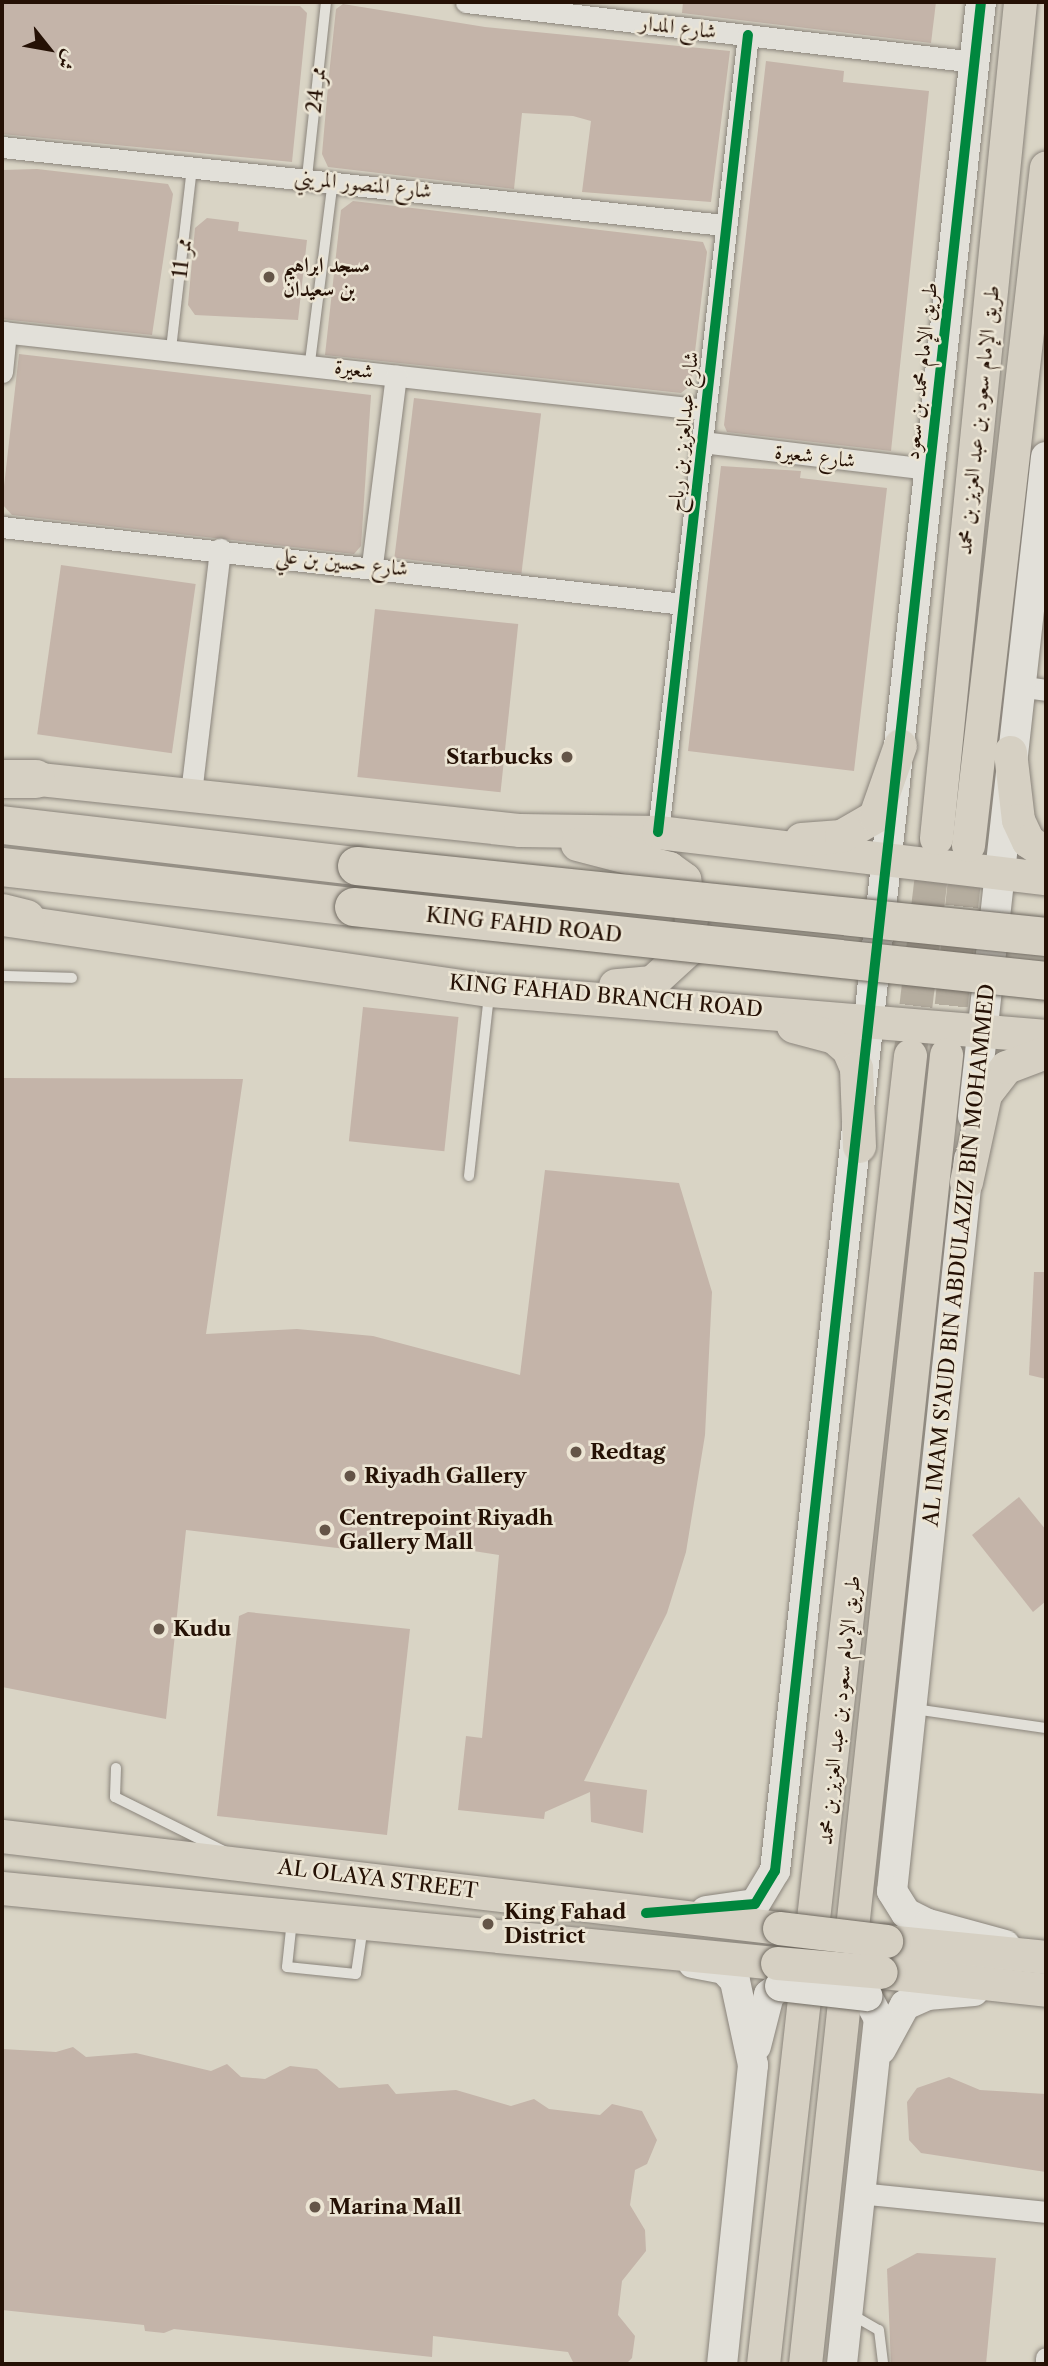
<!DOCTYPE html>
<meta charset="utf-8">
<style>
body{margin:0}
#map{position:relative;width:1048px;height:2366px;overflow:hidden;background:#d9d4c5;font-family:"Libre Caslon Text",Amiri,serif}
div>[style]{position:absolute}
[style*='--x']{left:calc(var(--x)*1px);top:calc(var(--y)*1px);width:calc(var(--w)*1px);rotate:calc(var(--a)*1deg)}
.building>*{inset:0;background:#c4b4a9;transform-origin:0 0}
.primary-tunnel>*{height:33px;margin-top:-16.5px;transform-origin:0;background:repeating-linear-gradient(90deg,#b5ad9f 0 33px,transparent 0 50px)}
.roads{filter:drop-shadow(0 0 2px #8a847b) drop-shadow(0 0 2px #8a847b)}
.lane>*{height:10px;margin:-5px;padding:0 5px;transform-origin:5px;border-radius:5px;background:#e2e0d9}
.street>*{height:21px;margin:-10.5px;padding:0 10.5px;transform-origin:10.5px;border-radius:10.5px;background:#e2e0d9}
.secondary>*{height:30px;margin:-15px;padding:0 15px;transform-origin:15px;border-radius:15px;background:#e2e0d9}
.primary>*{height:33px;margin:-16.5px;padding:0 16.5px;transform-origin:16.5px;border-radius:16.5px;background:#d6d0c3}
.highway>*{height:38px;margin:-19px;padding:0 19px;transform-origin:19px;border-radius:19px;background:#d6d0c3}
.bridges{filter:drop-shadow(0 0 2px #706a61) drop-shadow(0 0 2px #706a61)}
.secondary-bridge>*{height:30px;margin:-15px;padding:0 15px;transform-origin:15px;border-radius:15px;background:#e2e0d9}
.primary-bridge>*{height:33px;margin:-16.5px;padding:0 16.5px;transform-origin:16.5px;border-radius:16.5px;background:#d6d0c3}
.highway-bridge>*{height:38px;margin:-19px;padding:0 19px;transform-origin:19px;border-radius:19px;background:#d6d0c3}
.cycleway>*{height:10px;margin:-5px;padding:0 5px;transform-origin:5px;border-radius:5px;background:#00873e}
.dots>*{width:19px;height:19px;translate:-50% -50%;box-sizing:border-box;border:4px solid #ece5d4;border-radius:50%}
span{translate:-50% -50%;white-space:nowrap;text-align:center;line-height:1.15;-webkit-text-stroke:5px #ece5d4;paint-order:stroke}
.street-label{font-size:21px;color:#251105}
.poi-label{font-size:21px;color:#251105;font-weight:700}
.left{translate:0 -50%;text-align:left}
.right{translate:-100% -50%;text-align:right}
.frame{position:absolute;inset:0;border:4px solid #251105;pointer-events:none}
.north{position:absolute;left:14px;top:14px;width:70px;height:70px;-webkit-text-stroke:5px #ece5d4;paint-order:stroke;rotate:121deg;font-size:19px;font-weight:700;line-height:28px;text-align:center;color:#251105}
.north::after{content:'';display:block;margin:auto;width:24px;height:32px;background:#251105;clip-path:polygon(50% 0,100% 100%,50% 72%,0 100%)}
</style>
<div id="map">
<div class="building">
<div style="clip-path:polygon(2px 2px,300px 6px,307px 13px,292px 162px,2px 134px)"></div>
<div style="clip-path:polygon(683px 2px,936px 2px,931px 43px,682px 13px)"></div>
<div style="clip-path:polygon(343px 4px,485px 27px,730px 51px,711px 202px,582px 192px,591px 121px,573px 116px,522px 113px,514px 189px,328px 167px,322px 154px,329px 75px,336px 9px)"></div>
<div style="clip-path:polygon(766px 61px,844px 71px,843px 82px,929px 91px,891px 451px,727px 432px,724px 425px)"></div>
<div style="clip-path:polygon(37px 169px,168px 184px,173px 194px,152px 335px,2px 319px,2px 170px)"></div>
<div style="clip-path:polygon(353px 201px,703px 242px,707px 252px,691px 385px,681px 393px,325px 355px,341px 210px)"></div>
<div style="clip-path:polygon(207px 218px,239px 222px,238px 231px,307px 240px,298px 320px,195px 315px,188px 305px,195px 228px)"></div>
<div style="clip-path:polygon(19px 354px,371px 395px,361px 546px,354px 554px,12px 515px,2px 504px)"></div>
<div style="left:414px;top:398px;width:128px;height:161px;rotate:7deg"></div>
<div style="clip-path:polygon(721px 466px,801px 471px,800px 478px,887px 488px,854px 771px,688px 751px)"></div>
<div style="left:61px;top:565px;width:136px;height:171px;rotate:8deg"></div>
<div style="left:375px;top:609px;width:144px;height:169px;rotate:6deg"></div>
<div style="left:363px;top:1007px;width:96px;height:135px;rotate:6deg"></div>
<div style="clip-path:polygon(2px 1078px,243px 1079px,206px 1334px,297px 1329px,373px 1336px,520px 1375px,545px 1170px,679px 1183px,712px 1292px,705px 1435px,686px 1552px,667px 1613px,584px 1781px,647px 1790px,643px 1833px,591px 1822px,590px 1792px,545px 1812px,544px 1819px,458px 1810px,466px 1736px,482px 1738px,499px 1555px,435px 1545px,434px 1526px,372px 1516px,369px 1546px,354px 1550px,186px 1530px,166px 1719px,2px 1687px)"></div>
<div style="clip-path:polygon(1034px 1272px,1046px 1272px,1046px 1379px,1029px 1375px)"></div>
<div style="clip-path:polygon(1019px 1497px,1046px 1530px,1046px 1601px,1033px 1612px,972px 1535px)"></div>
<div style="clip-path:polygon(248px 1612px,410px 1629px,387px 1835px,217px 1816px,239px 1616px)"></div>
<div style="clip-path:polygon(73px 2047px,86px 2057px,136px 2053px,211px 2071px,227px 2064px,241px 2077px,265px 2079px,290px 2066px,317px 2069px,339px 2088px,388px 2084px,396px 2094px,456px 2090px,511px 2106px,534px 2099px,549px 2109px,600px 2115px,612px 2104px,642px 2111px,657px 2140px,647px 2164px,635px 2170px,630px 2205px,645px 2230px,646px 2251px,622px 2281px,618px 2315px,635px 2336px,632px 2358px,626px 2364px,574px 2364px,568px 2352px,433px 2336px,432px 2357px,174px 2329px,164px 2333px,145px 2331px,144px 2325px,2px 2310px,2px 2049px,56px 2052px)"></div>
<div style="clip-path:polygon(949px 2077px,980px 2090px,1046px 2094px,1046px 2172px,921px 2153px,909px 2140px,907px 2102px,917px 2088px)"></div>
<div style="clip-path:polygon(917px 2253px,996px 2258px,986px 2364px,891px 2364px,887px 2269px)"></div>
</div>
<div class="primary-tunnel">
<div style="--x:910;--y:1055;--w:219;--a:-83.2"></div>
<div style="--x:946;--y:1055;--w:211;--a:-84"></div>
</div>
<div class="roads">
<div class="lane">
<div style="--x:307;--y:177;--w:176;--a:-83.8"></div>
<div style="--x:171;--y:349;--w:183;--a:-83.4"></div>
<div style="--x:310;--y:362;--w:182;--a:-82.8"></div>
<div style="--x:2;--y:976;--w:70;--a:1.6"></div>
<div style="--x:469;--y:1176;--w:183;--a:-83.7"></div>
<div style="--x:914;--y:1709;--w:133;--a:8.2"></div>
<div style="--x:116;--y:1768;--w:29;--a:92"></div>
<div style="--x:115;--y:1797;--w:122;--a:26.4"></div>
<div style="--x:292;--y:1920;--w:47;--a:96.1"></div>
<div style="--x:287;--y:1967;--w:69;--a:5.8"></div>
<div style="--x:356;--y:1974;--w:49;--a:-81.7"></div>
<div style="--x:849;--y:2313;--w:34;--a:30"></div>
<div style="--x:879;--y:2330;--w:34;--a:83"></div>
</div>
<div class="street">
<div style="--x:466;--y:2;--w:513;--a:6.72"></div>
<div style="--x:2;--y:147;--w:726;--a:6.17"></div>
<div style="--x:2;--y:332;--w:708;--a:6.32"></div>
<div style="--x:2;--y:372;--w:40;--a:-84.3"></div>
<div style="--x:702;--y:442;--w:229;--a:6.8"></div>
<div style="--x:2;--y:527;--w:685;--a:6.45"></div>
<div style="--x:372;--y:565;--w:191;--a:-82.8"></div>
<div style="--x:1018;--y:686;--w:28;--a:8"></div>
<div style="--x:191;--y:793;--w:246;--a:-83.2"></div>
<div style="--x:658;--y:832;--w:802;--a:-83.56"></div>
<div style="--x:859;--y:2193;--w:188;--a:5.8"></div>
<div style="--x:1046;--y:2364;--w:6;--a:-90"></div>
</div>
<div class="secondary">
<div style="--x:973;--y:1116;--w:663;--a:-83.68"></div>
<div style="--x:969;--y:1159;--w:736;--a:96"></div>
<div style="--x:892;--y:1891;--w:26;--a:58"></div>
<div style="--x:906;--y:1913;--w:25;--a:27"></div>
<div style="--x:928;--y:1924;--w:80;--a:15.3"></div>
<div style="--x:706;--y:1911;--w:49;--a:-8.1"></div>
<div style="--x:755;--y:1904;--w:39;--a:-59"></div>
<div style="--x:775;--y:1871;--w:1880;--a:-83.71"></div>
<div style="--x:693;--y:1963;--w:32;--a:11"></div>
<div style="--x:724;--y:1969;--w:16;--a:47"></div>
<div style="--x:735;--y:1981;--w:86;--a:77.9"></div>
<div style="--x:753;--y:2065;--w:301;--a:95.9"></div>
<div style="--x:756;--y:2046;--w:53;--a:-75.7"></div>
<div style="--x:769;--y:1995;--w:14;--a:-39"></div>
<div style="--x:881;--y:2049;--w:50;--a:-61.4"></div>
<div style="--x:905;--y:2005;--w:24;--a:-24"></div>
<div style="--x:927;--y:1995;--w:47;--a:-4.9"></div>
<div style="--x:842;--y:2364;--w:347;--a:-83.9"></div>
<div style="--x:879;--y:2019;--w:26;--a:-118"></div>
</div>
<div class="primary">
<div style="--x:1010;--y:752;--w:68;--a:83.3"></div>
<div style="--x:1018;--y:820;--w:23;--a:65"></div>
<div style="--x:1028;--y:841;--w:22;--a:34"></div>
<div style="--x:11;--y:776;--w:512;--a:6.06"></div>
<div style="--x:520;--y:830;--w:138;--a:0.8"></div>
<div style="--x:658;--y:832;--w:391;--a:6.8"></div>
<div style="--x:936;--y:838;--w:840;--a:-84.26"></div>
<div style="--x:801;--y:839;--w:40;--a:-4.3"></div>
<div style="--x:841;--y:836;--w:39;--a:-30"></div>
<div style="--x:875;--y:816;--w:75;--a:-70.6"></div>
<div style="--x:577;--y:844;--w:95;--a:14.6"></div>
<div style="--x:669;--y:868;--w:19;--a:36"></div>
<div style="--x:684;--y:879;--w:40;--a:80"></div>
<div style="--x:691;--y:918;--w:32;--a:97"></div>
<div style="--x:687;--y:950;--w:47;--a:137.6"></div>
<div style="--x:652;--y:982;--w:37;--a:175"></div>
<div style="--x:968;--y:845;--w:682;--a:-83.44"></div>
<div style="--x:2;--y:919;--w:493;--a:8.3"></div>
<div style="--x:490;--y:990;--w:558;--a:4.73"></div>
<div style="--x:793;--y:1026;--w:42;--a:15"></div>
<div style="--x:834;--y:1037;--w:18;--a:41"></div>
<div style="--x:848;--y:1049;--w:21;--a:67"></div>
<div style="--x:856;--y:1068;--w:78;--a:87.8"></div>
<div style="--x:966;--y:1182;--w:90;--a:-77.8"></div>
<div style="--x:985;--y:1094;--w:34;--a:-52"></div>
<div style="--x:1006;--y:1067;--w:43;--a:-20.6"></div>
<div style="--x:2;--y:1836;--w:782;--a:6.75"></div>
<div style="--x:2;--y:1888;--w:779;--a:5.53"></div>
<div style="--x:886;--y:1941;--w:161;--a:5.7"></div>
<div style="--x:881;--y:1972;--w:166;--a:6.2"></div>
<div style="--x:763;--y:2364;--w:1317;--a:-83.59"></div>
<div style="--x:805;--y:2364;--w:1317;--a:-83.85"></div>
</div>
<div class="highway">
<div style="--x:2;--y:779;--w:34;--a:0"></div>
<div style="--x:2;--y:825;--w:357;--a:6.6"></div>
<div style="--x:2;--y:867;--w:354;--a:6.5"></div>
<div style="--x:2;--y:913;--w:25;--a:14"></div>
</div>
</div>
<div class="bridges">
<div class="secondary-bridge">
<div style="--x:780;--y:1986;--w:88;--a:6.6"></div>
</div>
<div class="primary-bridge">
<div style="--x:779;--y:1928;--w:108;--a:6.9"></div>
<div style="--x:777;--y:1963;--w:104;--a:4.9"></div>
</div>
<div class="highway-bridge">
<div style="--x:357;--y:866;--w:693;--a:5.88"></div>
<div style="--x:354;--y:907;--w:696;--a:6.1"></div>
</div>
</div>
<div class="cycleway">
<div style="--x:658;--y:832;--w:802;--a:-83.56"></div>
<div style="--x:646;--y:1913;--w:109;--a:-4.7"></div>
<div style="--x:755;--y:1904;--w:39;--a:-59"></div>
<div style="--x:775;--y:1871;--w:1880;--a:-83.71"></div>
</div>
<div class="dots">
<div style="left:269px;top:277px;background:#645548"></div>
<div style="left:567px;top:757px;background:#645548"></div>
<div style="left:576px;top:1452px;background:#645548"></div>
<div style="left:350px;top:1476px;background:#645548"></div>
<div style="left:325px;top:1530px;background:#645548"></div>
<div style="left:159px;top:1629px;background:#645548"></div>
<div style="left:488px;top:1924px;background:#645548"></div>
<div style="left:315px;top:2207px;background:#645548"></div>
</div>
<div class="street-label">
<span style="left:678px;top:27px;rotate:7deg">شارع المدار</span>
<span style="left:316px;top:90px;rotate:-84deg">ممر 24</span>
<span style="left:363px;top:184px;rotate:6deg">شارع المنصور المريني</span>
<span style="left:182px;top:258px;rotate:-83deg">ممر 11</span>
<span style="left:354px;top:369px;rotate:9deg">شعيرة</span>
<span style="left:921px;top:371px;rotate:-84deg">طريق الإمام محمد بن سعود</span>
<span style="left:978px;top:420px;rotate:-84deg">طريق الإمام سعود بن عبد العزيز بن محمد</span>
<span style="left:683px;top:432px;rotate:-84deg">شارع عبدالعزيز بن رباح</span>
<span style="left:815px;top:456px;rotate:7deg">شارع شعيرة</span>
<span style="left:342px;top:562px;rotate:6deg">شارع حسين بن علي</span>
<span style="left:524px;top:925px;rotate:6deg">KING FAHD ROAD</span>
<span style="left:606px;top:996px;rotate:5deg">KING FAHAD BRANCH ROAD</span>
<span style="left:959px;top:1255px;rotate:-84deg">AL IMAM S'AUD BIN ABDULAZIZ BIN MOHAMMED</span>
<span style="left:839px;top:1710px;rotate:-84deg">طريق الإمام سعود بن عبد العزيز بن محمد</span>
<span style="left:378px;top:1879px;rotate:7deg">AL OLAYA STREET</span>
</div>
<div class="poi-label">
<span class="left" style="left:283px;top:277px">مسجد ابراهيم<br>بن سعيدان</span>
<span class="right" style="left:553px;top:757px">Starbucks</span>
<span class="left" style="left:590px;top:1452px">Redtag</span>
<span class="left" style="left:364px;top:1476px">Riyadh Gallery</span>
<span class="left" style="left:339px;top:1530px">Centrepoint Riyadh<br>Gallery Mall</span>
<span class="left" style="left:173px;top:1629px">Kudu</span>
<span class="left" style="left:504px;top:1924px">King Fahad<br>District</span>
<span class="left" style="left:329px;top:2207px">Marina Mall</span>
</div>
<div class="frame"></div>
<div class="north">ش</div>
</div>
